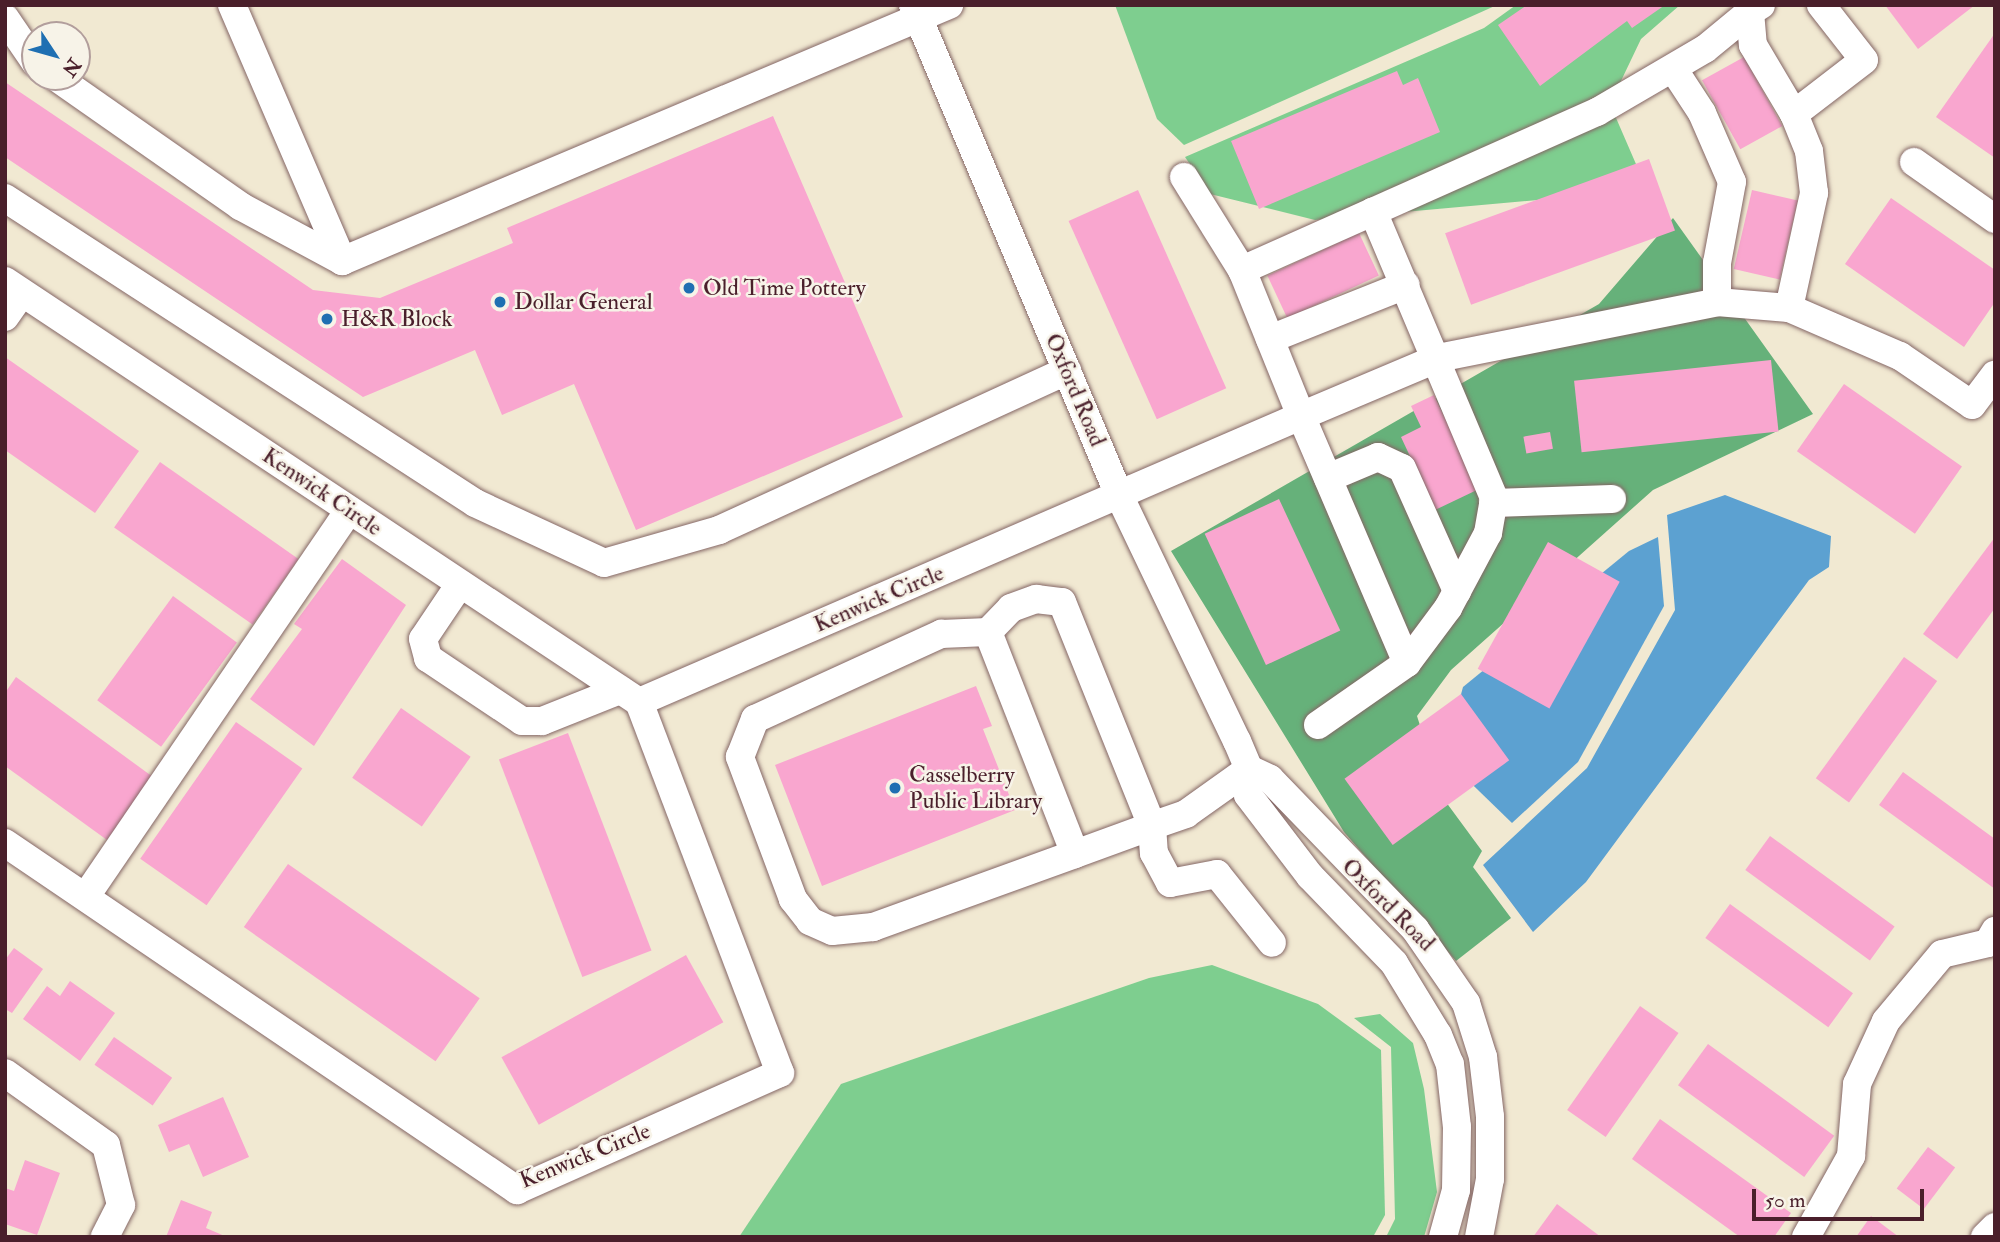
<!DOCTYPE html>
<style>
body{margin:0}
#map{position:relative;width:2000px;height:1242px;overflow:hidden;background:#f1e9d2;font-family:"IM FELL Double Pica",serif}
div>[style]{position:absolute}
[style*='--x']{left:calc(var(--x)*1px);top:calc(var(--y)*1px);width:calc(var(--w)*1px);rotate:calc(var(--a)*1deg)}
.green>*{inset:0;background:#7ece8f}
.forest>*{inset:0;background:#66b17a}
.water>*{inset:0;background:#5ca1d1}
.building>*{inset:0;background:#f9a6cf;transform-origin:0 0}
.roads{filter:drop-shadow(0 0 2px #846665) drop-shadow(0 0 2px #846665)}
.minor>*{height:28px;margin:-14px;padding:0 14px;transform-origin:14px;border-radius:14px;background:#fff}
.dots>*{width:19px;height:19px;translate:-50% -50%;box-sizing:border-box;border:4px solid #f7f3e8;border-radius:50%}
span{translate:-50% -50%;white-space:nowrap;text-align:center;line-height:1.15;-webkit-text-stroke:5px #f7f3e8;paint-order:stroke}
.poi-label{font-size:23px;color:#4a1f2b}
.left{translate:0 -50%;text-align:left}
.street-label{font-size:23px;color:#4a1f2b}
.frame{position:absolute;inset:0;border:7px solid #4a1f2b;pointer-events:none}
.north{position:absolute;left:21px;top:21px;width:70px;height:70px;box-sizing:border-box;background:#f7f3e8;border:2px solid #b29e9c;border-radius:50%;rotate:126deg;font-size:19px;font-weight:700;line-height:28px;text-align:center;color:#4a1f2b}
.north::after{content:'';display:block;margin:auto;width:24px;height:32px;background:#1f6fb2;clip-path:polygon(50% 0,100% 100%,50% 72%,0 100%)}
.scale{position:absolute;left:1752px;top:1189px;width:172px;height:32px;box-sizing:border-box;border:4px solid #4a1f2b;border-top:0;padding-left:9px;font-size:21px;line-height:24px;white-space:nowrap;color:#4a1f2b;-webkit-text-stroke:5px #f7f3e8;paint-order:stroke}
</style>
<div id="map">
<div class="green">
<div style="clip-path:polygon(1115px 5px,1497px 5px,1184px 145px,1157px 119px)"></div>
<div style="clip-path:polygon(1516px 5px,1680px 5px,1641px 39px,1610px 104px,1639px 171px,1538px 200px,1315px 220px,1210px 194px,1185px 157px,1484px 28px)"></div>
<div style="clip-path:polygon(1212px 965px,1318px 1004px,1381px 1050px,1385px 1215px,1373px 1237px,739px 1237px,841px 1084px,1149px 978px)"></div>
<div style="clip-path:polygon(1380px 1014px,1413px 1043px,1424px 1089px,1437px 1192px,1424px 1237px,1386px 1237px,1395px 1219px,1391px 1047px,1354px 1018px)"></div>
</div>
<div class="forest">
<div style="clip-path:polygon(1673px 218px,1813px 414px,1653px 490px,1451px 670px,1417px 716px,1443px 798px,1482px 851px,1473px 867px,1511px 918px,1456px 961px,1344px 832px,1171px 551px,1599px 304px)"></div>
</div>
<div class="water">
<div style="clip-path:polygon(1725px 495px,1831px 536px,1829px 567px,1809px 580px,1586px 882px,1533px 932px,1483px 865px,1587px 768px,1675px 610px,1667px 515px)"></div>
<div style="clip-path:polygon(1658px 537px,1664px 606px,1578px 762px,1512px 823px,1444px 757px,1463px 687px,1629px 551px)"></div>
</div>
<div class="building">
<div style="clip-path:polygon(1527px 5px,1665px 5px,1632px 28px,1627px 21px,1540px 86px,1498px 25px)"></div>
<div style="clip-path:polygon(1885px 5px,1975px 5px,1918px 49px)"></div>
<div style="clip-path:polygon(1995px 33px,1995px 158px,1936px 117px)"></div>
<div style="left:1744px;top:57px;width:79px;height:48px;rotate:61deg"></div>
<div style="clip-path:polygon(1397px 71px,1403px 85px,1418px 78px,1440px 132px,1259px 209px,1231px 141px)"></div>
<div style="clip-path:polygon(5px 82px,313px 290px,380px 298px,513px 243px,507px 228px,773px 116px,903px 417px,636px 530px,574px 384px,502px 415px,475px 350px,363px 397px,5px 157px)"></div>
<div style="left:1649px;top:159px;width:76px;height:217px;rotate:70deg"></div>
<div style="left:1138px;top:190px;width:217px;height:76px;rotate:66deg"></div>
<div style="left:1752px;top:190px;width:47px;height:81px;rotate:13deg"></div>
<div style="clip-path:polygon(1891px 198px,1995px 270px,1995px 302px,1964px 347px,1845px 264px)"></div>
<div style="left:1359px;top:233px;width:47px;height:101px;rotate:65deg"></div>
<div style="clip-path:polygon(5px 357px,139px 451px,95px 513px,5px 450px)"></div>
<div style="left:1771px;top:360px;width:72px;height:198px;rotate:84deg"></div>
<div style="left:1844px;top:384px;width:144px;height:82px;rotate:35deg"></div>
<div style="clip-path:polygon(1434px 395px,1479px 489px,1435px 510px,1401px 437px,1421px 427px,1411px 406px)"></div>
<div style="left:1550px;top:432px;width:17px;height:27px;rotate:80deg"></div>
<div style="left:160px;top:462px;width:169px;height:80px;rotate:35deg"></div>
<div style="left:1279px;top:499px;width:145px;height:82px;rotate:65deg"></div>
<div style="clip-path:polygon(1995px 537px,1995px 608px,1957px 659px,1923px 634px)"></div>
<div style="left:1548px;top:542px;width:82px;height:145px;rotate:29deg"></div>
<div style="clip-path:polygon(342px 559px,406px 605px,314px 746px,250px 699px,302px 629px,294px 624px)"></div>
<div style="left:173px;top:596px;width:79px;height:129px;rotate:36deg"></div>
<div style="left:1904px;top:657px;width:41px;height:150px;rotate:36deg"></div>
<div style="clip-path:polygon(16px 677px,153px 777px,107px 840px,5px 766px,5px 693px)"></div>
<div style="clip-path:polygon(976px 686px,992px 726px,983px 729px,1015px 810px,822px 886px,775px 765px)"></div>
<div style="left:1461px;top:694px;width:82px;height:144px;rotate:54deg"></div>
<div style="left:401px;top:708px;width:85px;height:85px;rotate:35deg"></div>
<div style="left:236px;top:722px;width:81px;height:167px;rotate:35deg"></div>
<div style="left:568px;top:733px;width:233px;height:74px;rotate:69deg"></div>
<div style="clip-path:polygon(1903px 772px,1995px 839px,1995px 889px,1879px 805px)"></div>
<div style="left:1770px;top:836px;width:154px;height:42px;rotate:36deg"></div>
<div style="left:288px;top:864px;width:234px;height:77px;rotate:35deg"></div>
<div style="left:1730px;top:904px;width:152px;height:42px;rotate:36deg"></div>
<div style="clip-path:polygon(14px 948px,43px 969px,12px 1013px,5px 1009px,5px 960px)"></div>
<div style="left:686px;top:955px;width:77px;height:211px;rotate:61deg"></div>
<div style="clip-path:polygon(70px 981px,115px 1013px,80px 1061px,23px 1019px,47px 986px,60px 996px)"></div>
<div style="left:1640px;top:1006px;width:47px;height:127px;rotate:35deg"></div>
<div style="left:114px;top:1037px;width:71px;height:34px;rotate:35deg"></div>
<div style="left:1708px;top:1044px;width:156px;height:51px;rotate:36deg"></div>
<div style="clip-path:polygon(223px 1097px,249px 1157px,203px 1177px,189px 1144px,169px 1152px,158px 1125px)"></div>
<div style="clip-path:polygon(1660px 1119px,1791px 1213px,1774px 1237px,1740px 1237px,1632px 1159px)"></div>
<div style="left:1928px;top:1147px;width:34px;height:52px;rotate:37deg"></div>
<div style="clip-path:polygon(25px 1160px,60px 1173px,37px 1235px,5px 1224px,5px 1188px,14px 1191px)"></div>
<div style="clip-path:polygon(181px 1200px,212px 1212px,206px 1228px,227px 1237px,166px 1237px)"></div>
<div style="clip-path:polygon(1557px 1204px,1601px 1237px,1533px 1237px)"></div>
<div style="clip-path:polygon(1871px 1216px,1899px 1237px,1856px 1237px)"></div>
</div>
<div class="roads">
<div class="minor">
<div style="--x:232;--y:5;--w:279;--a:66.7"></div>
<div style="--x:342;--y:261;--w:659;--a:-22.87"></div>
<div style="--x:913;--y:5;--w:532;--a:67.2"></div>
<div style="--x:1119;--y:495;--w:273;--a:64.4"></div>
<div style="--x:1237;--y:741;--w:30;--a:67"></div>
<div style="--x:1249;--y:769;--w:26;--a:92"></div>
<div style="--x:1248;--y:795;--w:102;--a:52.6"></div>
<div style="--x:1310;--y:876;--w:121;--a:46"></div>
<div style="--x:1394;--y:963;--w:84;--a:58.6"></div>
<div style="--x:1438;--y:1035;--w:31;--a:68"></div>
<div style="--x:1450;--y:1064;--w:63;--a:83.7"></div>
<div style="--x:1457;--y:1127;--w:63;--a:90.9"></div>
<div style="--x:1456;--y:1190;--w:49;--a:105.5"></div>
<div style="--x:1761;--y:5;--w:13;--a:148"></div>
<div style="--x:1750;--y:12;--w:33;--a:85"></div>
<div style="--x:1753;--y:45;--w:80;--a:59.3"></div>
<div style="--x:1794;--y:114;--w:88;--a:-37.6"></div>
<div style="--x:1864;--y:60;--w:70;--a:-128"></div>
<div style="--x:5;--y:18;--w:53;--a:55.7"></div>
<div style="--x:1674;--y:70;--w:51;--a:56.9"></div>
<div style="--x:1702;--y:113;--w:75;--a:66.5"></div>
<div style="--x:1732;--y:182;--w:82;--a:100.5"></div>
<div style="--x:1717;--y:263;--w:39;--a:90"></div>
<div style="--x:1717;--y:302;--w:72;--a:4.8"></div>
<div style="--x:1789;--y:308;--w:118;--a:-77.7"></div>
<div style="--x:1814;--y:193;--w:42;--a:-96.8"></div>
<div style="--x:1809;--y:151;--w:40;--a:-112"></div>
<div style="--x:56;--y:77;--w:225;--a:35"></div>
<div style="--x:240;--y:206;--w:116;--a:28.3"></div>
<div style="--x:1914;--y:162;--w:99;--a:35.1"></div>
<div style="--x:1184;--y:177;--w:110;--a:58.1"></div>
<div style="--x:5;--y:198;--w:560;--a:32.98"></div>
<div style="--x:475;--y:503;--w:142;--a:24.9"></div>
<div style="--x:604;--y:563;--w:120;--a:-16"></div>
<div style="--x:719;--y:530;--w:383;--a:-24.6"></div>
<div style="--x:5;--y:281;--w:761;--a:33.59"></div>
<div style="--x:639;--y:702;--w:721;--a:-23.37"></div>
<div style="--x:1301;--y:416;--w:157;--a:-112"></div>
<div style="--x:1242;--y:270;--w:389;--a:-24"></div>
<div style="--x:1597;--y:112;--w:125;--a:-30.3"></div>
<div style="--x:1705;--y:49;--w:58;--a:-39.4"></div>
<div style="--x:1750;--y:12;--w:7;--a:-106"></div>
<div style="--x:1789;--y:308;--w:121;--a:23.4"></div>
<div style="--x:1900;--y:356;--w:87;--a:34.2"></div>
<div style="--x:1972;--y:405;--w:38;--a:-53"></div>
<div style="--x:5;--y:317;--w:29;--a:-55"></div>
<div style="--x:1270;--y:339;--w:146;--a:-21.7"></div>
<div style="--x:1328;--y:478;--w:54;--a:-22.8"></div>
<div style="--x:1378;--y:457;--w:26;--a:25"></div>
<div style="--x:1402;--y:468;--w:135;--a:65.9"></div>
<div style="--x:1493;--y:503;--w:119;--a:-1.9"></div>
<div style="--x:460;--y:584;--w:66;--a:123.9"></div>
<div style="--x:423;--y:639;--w:20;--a:75"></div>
<div style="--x:428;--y:658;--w:113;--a:33.8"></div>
<div style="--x:522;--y:721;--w:20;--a:0"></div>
<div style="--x:542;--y:721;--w:84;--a:-21.7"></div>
<div style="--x:988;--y:632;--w:238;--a:68.6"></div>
<div style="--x:1407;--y:663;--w:269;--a:-113.2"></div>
<div style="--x:1301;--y:416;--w:149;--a:-22.9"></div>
<div style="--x:1438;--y:358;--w:285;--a:-11.3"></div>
<div style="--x:1318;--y:725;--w:108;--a:-34.9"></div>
<div style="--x:1407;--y:663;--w:69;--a:-53.3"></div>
<div style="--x:1448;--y:608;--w:85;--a:-61.9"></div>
<div style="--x:1488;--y:533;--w:36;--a:-80"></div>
<div style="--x:1494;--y:498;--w:311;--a:-112.9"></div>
<div style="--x:1249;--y:769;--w:77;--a:144.5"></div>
<div style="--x:1186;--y:814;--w:36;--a:161"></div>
<div style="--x:1152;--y:826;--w:82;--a:160"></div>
<div style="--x:1075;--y:854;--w:215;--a:160.1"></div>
<div style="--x:873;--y:927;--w:41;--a:174.4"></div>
<div style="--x:832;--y:931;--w:24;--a:-156"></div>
<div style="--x:810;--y:921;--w:28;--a:-128"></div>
<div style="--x:793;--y:899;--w:152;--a:-110.5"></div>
<div style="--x:740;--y:757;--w:41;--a:-68.5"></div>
<div style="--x:755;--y:719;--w:205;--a:-24.6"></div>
<div style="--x:941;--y:634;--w:47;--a:-2.4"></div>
<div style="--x:988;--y:632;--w:33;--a:-46"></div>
<div style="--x:1011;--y:608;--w:27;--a:-20"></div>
<div style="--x:1036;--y:599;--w:26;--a:7"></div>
<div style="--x:1062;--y:602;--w:241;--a:68.1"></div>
<div style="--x:1152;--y:826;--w:27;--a:86"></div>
<div style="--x:1154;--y:853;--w:34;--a:62"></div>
<div style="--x:1170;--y:883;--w:48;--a:-10.8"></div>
<div style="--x:1217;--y:874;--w:88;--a:51.4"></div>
<div style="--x:1249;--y:769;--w:23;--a:25"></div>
<div style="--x:1270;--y:779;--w:209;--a:46"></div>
<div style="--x:1415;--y:929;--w:90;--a:55.4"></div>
<div style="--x:1466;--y:1003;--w:57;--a:72.5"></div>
<div style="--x:1483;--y:1057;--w:60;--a:83.3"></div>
<div style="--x:1490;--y:1117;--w:62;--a:90"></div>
<div style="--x:1490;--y:1179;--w:59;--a:100.7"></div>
<div style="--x:5;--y:843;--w:619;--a:34.13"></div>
<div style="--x:517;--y:1190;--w:288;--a:-24"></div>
<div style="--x:780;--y:1073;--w:397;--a:-110.8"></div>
<div style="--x:86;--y:896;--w:467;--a:-55.7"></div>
<div style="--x:5;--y:1073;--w:124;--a:35.5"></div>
<div style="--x:106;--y:1145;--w:62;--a:76"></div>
<div style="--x:121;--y:1205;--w:36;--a:117"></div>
<div style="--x:1806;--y:1237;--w:93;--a:-60.9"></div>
<div style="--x:1851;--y:1156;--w:72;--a:-85.2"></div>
<div style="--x:1857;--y:1084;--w:69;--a:-65.3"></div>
<div style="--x:1886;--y:1021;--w:87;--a:-50.1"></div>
<div style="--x:1942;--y:954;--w:47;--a:-13.4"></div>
<div style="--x:1988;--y:943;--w:14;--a:-60"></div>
<div style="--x:1985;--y:1237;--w:14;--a:-45"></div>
</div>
</div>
<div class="dots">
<div style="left:689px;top:288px;background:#1f6fb2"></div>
<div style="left:500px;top:302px;background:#1f6fb2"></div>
<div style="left:327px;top:319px;background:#1f6fb2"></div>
<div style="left:895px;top:788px;background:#1f6fb2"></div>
</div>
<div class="poi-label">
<span class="left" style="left:703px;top:288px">Old Time Pottery</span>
<span class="left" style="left:514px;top:302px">Dollar General</span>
<span class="left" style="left:341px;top:319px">H&amp;R Block</span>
<span class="left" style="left:909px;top:788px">Casselberry<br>Public Library</span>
</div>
<div class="street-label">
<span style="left:1075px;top:390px;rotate:67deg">Oxford Road</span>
<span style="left:322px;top:492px;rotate:34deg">Kenwick Circle</span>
<span style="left:879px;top:599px;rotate:-23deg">Kenwick Circle</span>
<span style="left:1388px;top:905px;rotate:45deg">Oxford Road</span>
<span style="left:585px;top:1156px;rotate:-22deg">Kenwick Circle</span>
</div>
<div class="frame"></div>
<div class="north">N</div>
<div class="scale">50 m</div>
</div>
